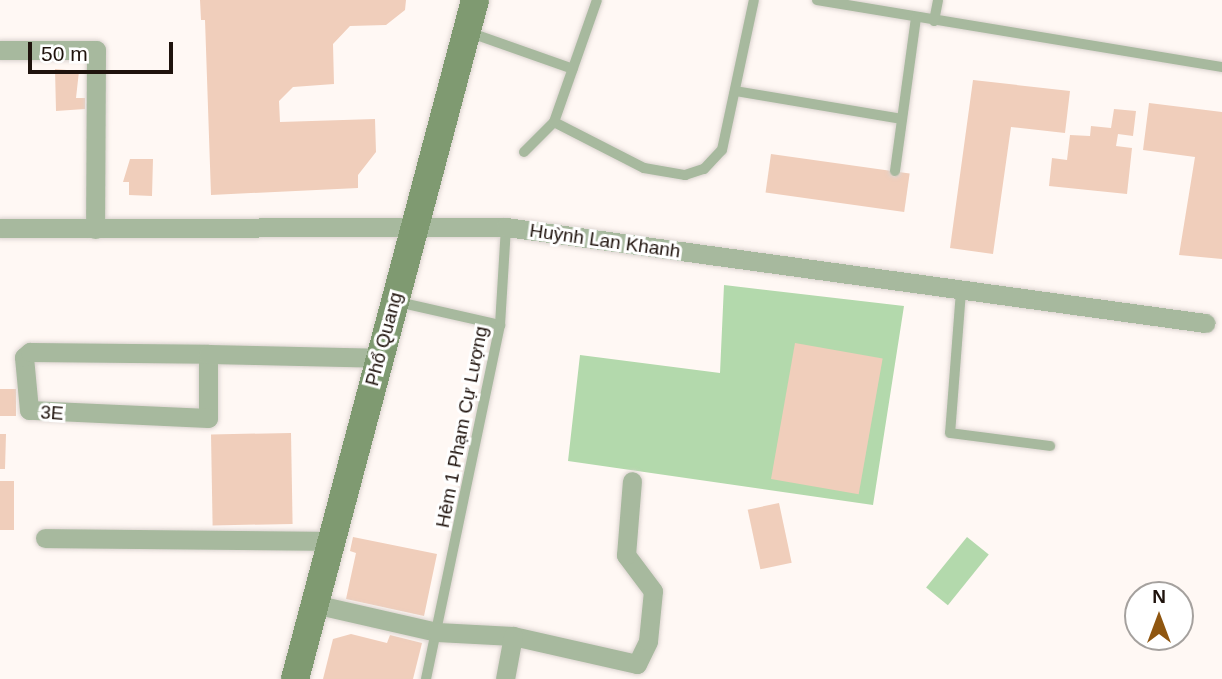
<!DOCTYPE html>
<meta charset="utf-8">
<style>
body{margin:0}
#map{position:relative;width:1222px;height:679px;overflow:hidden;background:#fff8f4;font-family:Helvetica,sans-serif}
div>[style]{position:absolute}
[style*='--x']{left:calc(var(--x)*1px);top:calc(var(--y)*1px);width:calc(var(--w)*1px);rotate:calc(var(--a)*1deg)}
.green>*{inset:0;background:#b3d9ac;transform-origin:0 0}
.building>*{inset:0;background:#f0cebb;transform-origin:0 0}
.roads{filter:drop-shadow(0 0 2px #dbd3cf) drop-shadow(0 0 2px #dbd3cf)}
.lane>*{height:10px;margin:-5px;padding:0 5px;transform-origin:5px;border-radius:5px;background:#a7b99e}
.street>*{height:19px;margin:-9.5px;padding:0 9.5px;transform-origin:9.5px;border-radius:9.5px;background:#a7b99e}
.secondary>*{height:28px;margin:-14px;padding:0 14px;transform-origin:14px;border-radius:14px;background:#7f9a71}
span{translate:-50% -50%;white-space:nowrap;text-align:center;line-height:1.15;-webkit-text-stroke:6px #fff;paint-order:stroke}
.street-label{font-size:19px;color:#1f130d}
.north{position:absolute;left:1124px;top:581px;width:70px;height:70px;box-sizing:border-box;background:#fff;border:2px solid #a5a19e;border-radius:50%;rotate:0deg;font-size:19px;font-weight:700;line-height:28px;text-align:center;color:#1f130d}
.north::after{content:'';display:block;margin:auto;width:24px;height:32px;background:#8f5610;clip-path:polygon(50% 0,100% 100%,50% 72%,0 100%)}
.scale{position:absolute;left:28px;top:42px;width:145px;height:32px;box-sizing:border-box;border:4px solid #1f130d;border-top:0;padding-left:9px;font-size:21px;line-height:24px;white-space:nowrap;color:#1f130d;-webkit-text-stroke:5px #fff;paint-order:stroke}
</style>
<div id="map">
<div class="green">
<div style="clip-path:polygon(724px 285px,904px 306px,873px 505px,568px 461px,580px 355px,720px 373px)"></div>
<div style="left:967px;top:537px;width:28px;height:65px;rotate:39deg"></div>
</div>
<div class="building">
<div style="clip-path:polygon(200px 0,406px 0,405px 10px,386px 25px,350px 26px,333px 44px,334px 84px,293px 87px,279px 101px,280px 122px,375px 119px,376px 152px,358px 175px,358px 188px,211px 195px,205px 20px,201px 20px)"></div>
<div style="clip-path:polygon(55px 69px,79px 71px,76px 98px,85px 98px,85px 109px,56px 111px)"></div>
<div style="clip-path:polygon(973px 80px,1070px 91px,1065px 133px,1011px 127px,993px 254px,950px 248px)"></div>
<div style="clip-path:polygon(1149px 103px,1222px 112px,1222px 259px,1179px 255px,1195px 157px,1143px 150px)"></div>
<div style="clip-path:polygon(1114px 109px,1136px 111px,1133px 136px,1118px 134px,1116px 146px,1132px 148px,1127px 194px,1049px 186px,1052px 158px,1067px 160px,1070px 135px,1090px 136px,1091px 126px,1111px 128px)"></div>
<div style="left:771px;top:154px;width:140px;height:39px;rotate:8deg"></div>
<div style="clip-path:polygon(130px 159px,153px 159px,152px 196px,129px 195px,129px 182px,123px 182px)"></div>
<div style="left:795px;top:343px;width:89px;height:138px;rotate:10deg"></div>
<div style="left:0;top:389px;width:16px;height:27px"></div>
<div style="left:291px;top:433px;width:91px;height:80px;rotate:89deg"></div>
<div style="clip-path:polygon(0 434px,6px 434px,5px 469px,0 469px)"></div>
<div style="left:0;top:481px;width:14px;height:49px"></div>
<div style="left:779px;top:503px;width:61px;height:32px;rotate:78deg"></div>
<div style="clip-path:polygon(353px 537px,437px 554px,424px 616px,346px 599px,356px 553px,350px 551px)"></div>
<div style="clip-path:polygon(351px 634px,387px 643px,390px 635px,422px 643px,413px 679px,323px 679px,333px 639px)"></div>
</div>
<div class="roads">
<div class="lane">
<div style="--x:817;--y:0;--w:411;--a:9.4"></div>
<div style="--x:934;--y:21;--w:21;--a:-79"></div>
<div style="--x:468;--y:32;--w:111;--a:19.4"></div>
<div style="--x:735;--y:91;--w:169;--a:9.5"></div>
<div style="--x:554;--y:122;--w:101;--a:27.1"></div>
<div style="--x:644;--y:168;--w:42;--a:9.7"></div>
<div style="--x:685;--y:175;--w:20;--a:-18"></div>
<div style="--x:704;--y:169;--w:26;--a:-47"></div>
<div style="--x:722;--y:150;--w:153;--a:-78"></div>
<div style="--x:524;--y:152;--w:42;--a:-45"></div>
<div style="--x:554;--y:122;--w:129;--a:-70.6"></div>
<div style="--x:895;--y:171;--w:155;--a:-82.2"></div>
<div style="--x:961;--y:291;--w:142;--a:94.4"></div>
<div style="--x:950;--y:433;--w:101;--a:7.4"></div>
<div style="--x:398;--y:302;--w:105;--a:12.7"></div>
<div style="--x:426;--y:679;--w:362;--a:-78.2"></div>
<div style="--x:500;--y:325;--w:98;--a:-86.5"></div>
</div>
<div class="street">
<div style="--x:0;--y:50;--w:96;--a:0"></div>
<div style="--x:96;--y:50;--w:179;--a:90.3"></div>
<div style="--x:0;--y:228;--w:506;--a:-0.11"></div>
<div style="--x:506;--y:227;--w:706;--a:7.82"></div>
<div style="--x:208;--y:354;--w:64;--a:90"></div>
<div style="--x:208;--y:418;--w:179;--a:-177.4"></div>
<div style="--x:29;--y:410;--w:53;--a:-95.4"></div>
<div style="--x:24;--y:357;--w:8;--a:-40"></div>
<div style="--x:30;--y:352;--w:178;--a:0.6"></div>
<div style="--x:208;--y:354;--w:171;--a:1.3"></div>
<div style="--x:45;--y:538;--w:286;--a:0.6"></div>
<div style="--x:314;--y:604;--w:126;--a:12.8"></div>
<div style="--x:437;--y:632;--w:76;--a:3"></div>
<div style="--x:513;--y:636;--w:127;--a:12.7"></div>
<div style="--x:637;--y:664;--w:25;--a:-64"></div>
<div style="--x:648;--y:641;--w:50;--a:-84.3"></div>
<div style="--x:653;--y:591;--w:45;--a:-126.9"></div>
<div style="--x:626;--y:555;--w:74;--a:-85.4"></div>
<div style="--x:505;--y:679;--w:44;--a:-79.5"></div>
</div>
<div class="secondary">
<div style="--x:295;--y:679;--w:702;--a:-75.15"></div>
</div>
</div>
<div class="street-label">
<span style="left:605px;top:241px;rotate:8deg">Huỳnh Lan Khanh</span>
<span style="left:384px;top:339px;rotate:-75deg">Phổ Quang</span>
<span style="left:52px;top:413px;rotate:4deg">3E</span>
<span style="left:462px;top:427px;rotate:-79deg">Hẻm 1 Phạm Cự Lượng</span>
</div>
<div class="north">N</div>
<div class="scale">50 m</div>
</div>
